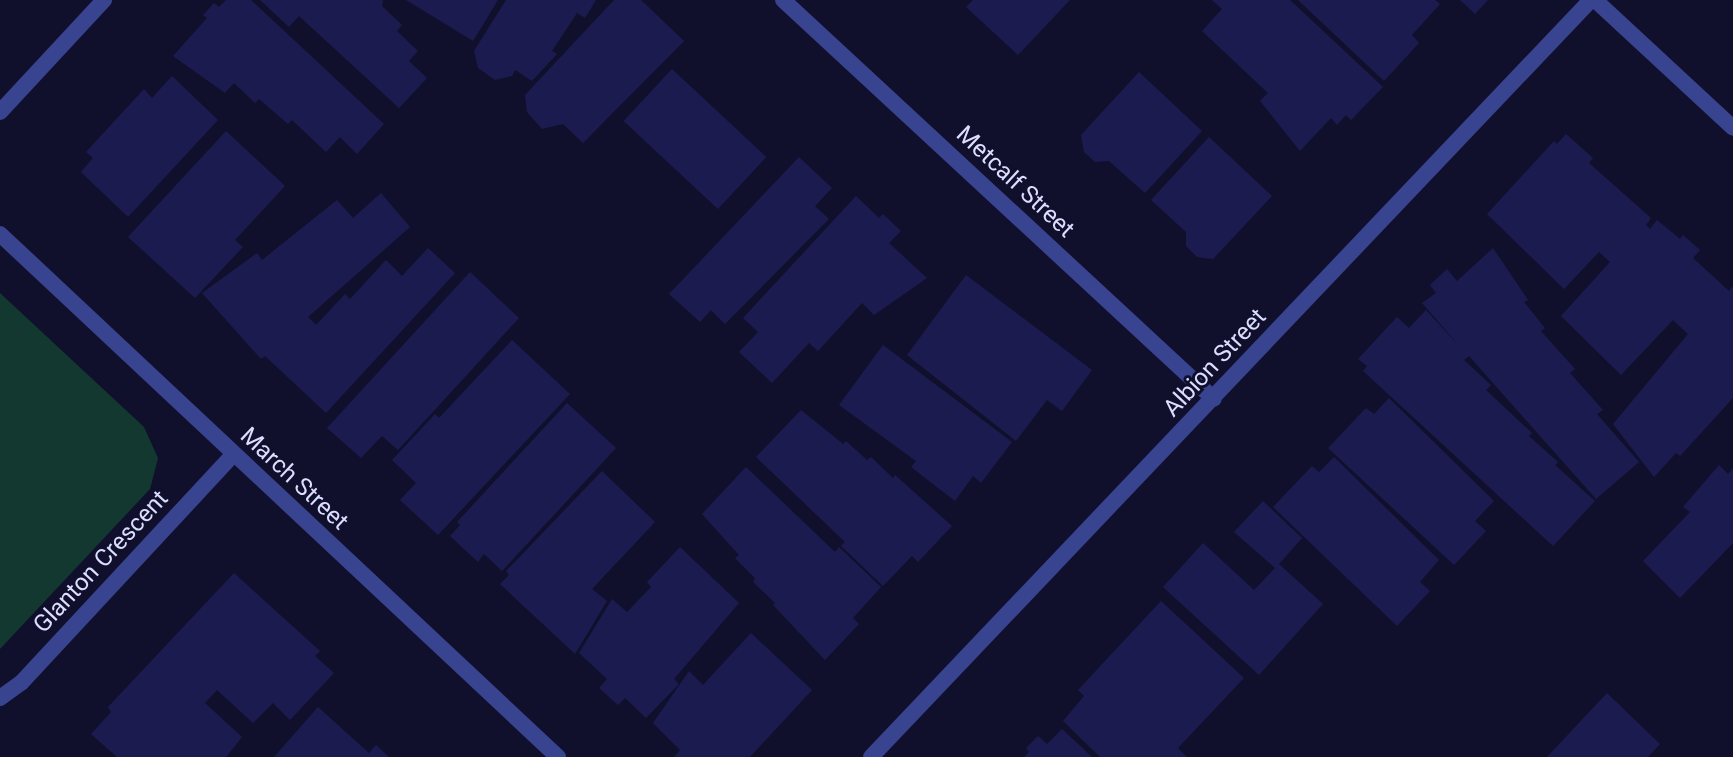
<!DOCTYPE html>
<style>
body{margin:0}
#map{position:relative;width:1733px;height:757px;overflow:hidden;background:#10102d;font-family:Roboto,sans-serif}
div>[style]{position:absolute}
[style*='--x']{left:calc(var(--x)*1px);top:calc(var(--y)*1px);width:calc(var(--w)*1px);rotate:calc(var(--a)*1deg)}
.green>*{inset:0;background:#133830}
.building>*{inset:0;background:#1c1b4f;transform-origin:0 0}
.minor>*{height:16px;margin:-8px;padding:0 8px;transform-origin:8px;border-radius:8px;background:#38448f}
span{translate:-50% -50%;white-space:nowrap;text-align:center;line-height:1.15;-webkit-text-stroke:6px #10102d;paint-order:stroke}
.street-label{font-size:24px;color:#dcdeff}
</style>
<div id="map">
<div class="green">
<div style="clip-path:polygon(0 293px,144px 427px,158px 458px,150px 489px,0 649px)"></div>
</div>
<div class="building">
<div style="clip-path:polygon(226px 0,251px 0,384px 124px,357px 154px,340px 137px,326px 152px,292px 120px,288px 124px,259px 99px,255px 103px,234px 83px,225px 93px,173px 56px,207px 18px,203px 15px,214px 3px,219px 7px)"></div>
<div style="clip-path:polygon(260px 0,383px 0,382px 6px,402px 25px,397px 31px,418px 51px,409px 61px,427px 78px,399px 108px,299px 16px,289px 27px)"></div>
<div style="clip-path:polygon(406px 0,498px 0,473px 41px)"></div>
<div style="clip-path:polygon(506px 0,596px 0,585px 18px,577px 13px,552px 51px,557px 54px,532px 81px,515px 70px,512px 76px,495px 80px,478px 68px,474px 51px)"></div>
<div style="clip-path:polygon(614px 0,641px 0,684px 41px,583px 143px,563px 124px,542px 129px,527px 112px,525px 95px)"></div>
<div style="clip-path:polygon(973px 0,1070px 0,1018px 55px,966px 7px)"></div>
<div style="clip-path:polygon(1212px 0,1290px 0,1383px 87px,1351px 120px,1346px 115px,1337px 125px,1331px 118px,1300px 151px,1260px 101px,1268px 93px,1202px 31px,1222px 9px)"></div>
<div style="clip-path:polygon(1298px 0,1435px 0,1440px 4px,1412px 35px,1419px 43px,1384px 81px)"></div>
<div style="clip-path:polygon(1460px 0,1488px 0,1475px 14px)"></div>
<div style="left:672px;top:69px;width:129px;height:71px;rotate:43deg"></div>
<div style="clip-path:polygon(1139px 72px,1202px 131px,1145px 193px,1109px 161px,1095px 162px,1084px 152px,1081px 135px)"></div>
<div style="clip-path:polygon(172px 76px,218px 120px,128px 217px,81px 172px,93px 158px,86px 152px,144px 89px,152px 98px)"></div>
<div style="clip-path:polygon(226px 131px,285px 186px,235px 240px,243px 247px,195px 298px,128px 237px)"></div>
<div style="clip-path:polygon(1566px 134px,1593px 158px,1589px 163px,1651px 218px,1646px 225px,1650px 229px,1657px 220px,1680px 239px,1683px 235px,1700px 250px,1693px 258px,1729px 291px,1733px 286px,1733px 398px,1680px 456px,1676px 453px,1654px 477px,1613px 424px,1688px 334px,1673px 320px,1621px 375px,1561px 316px,1610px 262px,1599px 252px,1564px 289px,1487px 214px,1554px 141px,1557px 144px)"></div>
<div style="clip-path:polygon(1209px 137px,1272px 196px,1213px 259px,1197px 257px,1186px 246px,1186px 232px,1151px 200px)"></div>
<div style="clip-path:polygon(799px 157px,832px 188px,815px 206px,829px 219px,725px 324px,711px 310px,700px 322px,669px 294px)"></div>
<div style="clip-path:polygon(381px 193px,410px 227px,308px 317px,316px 325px,345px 294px,350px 299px,386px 260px,402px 276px,428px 248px,455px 273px,326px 413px,265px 356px,261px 359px,202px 293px,257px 253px,262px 260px,337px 200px,353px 218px)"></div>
<div style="clip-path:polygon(856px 196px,879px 218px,883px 214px,901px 231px,889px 243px,927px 278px,874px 315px,862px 303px,818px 351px,809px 343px,772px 383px,739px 352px,758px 332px,743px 318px)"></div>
<div style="clip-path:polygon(1493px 248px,1528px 300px,1524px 302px,1545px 328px,1541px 331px,1575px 369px,1570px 373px,1603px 410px,1597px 414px,1639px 462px,1596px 499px,1469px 356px,1464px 360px,1491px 385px,1486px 390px,1532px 433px,1529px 436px,1558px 462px,1555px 465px,1595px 501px,1553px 546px,1363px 371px,1367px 366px,1358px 359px,1397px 317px,1409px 328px,1426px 310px,1462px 349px,1422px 303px,1436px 293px,1430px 285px,1447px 269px,1457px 281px)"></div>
<div style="clip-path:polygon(470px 272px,519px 318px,398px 450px,382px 436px,361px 458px,327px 428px)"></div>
<div style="clip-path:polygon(966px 275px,1092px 370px,1062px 411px,1047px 400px,1016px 441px,907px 355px)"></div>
<div style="clip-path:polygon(512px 340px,570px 394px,438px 535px,400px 500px,416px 483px,392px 460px,435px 414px,439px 418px)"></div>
<div style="clip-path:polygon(883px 345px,1012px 442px,981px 483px,973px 476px,955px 501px,911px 467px,916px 461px,839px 405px)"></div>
<div style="clip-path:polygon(1389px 398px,1494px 501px,1475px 521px,1486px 531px,1454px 565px,1328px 448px,1366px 408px,1374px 414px)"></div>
<div style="clip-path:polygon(567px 403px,616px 448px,502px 571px,484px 554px,478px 562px,450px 536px,460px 525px,457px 522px)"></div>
<div style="clip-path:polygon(801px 410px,843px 444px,846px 441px,867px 460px,871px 457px,893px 478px,895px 475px,952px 526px,918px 562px,912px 556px,883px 586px,841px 546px,845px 542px,756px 457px)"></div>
<div style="clip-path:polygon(1334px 457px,1439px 560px,1420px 582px,1430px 591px,1397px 626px,1273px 507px,1312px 466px,1319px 472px)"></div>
<div style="clip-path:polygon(1719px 465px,1728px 474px,1733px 468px,1733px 543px,1680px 598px,1643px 561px,1690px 512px,1683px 507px)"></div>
<div style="clip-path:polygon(746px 467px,835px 552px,839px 547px,881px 587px,853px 618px,859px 624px,825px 660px,773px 605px,775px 603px,753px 582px,755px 578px,735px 558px,739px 555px,702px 514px)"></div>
<div style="clip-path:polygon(602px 471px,655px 522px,592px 589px,607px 601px,575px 654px,500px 584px,509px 575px,506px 571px)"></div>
<div style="clip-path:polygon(1263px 501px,1302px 538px,1279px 564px,1323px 604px,1259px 675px,1163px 587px,1203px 543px,1254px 590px,1275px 568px,1234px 532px)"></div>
<div style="clip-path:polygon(680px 547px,739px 603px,674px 679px,679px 684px,646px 718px,625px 698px,618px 705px,599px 688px,607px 679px,579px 653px,612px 599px,627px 612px,651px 587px,647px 582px)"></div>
<div style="clip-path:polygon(234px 573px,320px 651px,315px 656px,334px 673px,290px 720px,273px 703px,253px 723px,217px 690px,205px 703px,242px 737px,226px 757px,117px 757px,91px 734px,111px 712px,108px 707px)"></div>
<div style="clip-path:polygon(1161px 601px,1244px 678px,1178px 748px,1187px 757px,1100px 757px,1063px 721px,1084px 696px,1078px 690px)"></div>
<div style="clip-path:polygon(751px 633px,812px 690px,750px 757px,674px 757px,680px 750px,653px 723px,689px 671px,703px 685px)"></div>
<div style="clip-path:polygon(1607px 693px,1660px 744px,1648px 757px,1547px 757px)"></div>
<div style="clip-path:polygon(318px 707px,369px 753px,376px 745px,389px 757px,274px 757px)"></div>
<div style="clip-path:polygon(1062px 729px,1092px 757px,1024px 757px,1029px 752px,1026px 748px,1038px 736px,1047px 744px)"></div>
</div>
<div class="minor">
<div style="--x:783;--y:0;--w:587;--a:42.79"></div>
<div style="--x:1595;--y:0;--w:188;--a:42.8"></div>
<div style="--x:0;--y:112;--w:153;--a:-47.1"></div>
<div style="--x:0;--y:234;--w:765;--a:43.15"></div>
<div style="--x:0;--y:698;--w:26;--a:-36"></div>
<div style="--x:21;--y:683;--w:311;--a:-47.1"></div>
<div style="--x:871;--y:757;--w:1045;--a:-46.44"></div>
</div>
<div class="street-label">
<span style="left:1015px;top:182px;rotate:43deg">Metcalf Street</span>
<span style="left:1215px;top:363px;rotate:-47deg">Albion Street</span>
<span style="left:294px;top:479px;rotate:43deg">March Street</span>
<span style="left:101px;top:562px;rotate:-47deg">Glanton Crescent</span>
</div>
</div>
